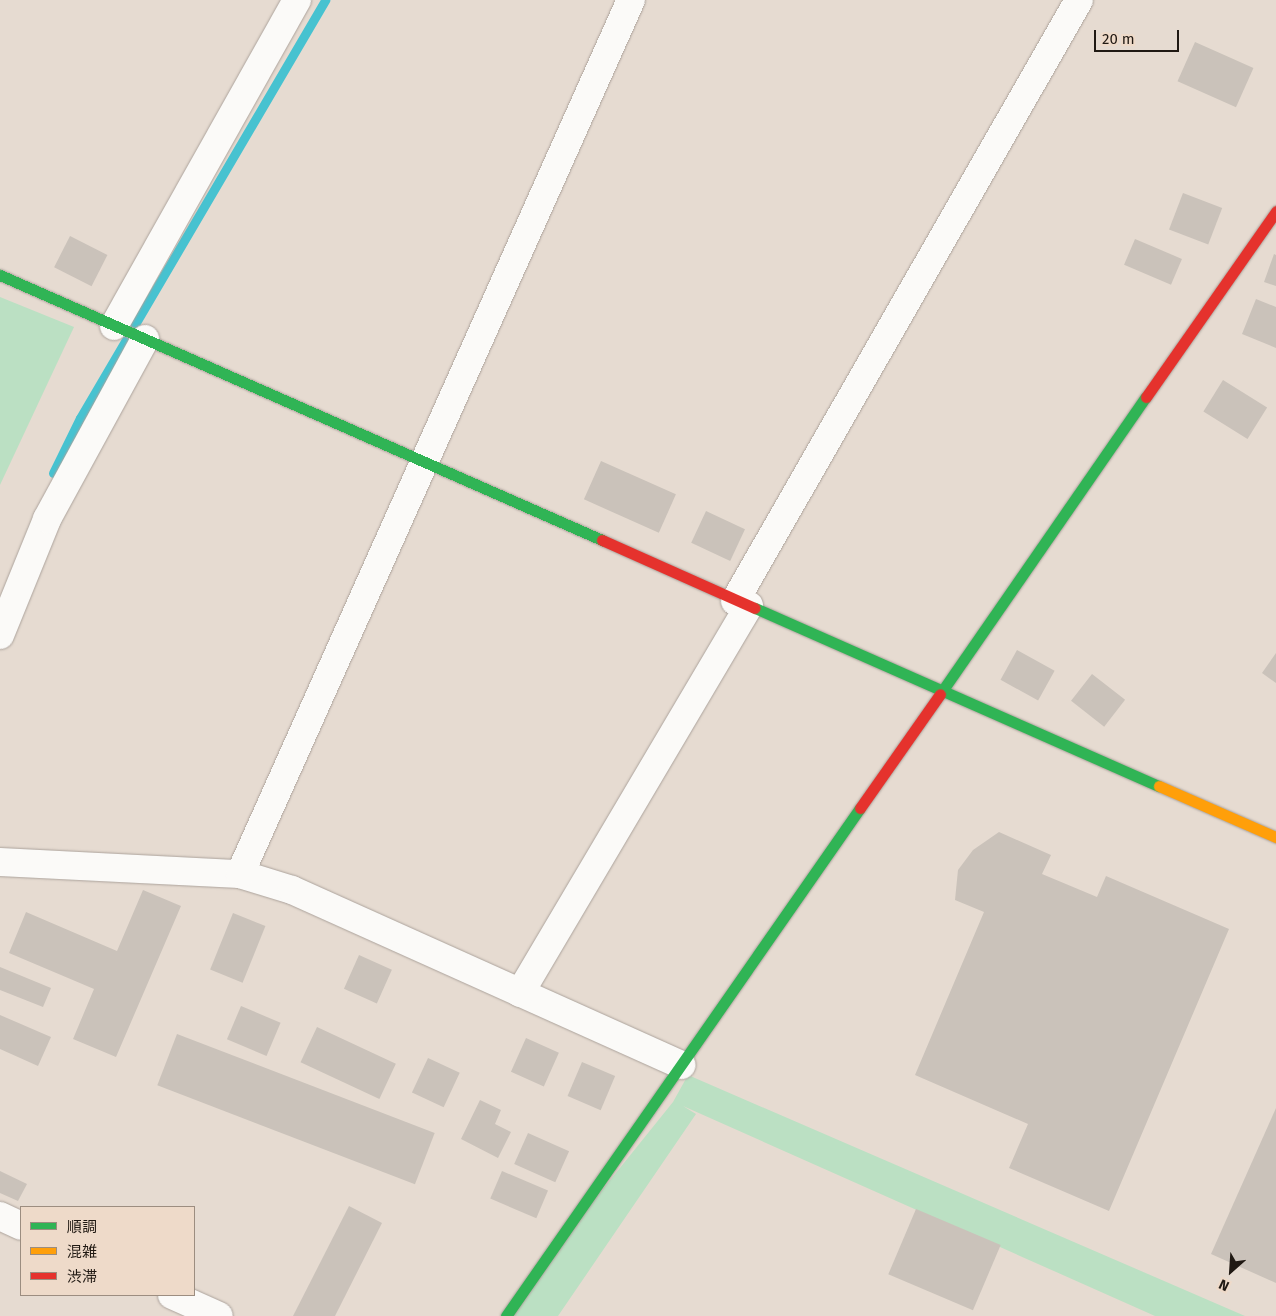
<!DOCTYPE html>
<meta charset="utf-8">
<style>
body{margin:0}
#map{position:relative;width:1276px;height:1316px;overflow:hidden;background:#e6dbd1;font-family:"Fira Sans","Noto Sans JP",sans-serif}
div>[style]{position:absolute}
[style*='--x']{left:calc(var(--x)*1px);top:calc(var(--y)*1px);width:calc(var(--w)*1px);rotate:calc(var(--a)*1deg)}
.green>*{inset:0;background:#bbe0c3}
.stream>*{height:9px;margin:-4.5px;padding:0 4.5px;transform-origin:4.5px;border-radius:4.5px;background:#47c2d0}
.building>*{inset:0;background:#cac2ba;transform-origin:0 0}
.roads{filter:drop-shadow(0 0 1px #aca39c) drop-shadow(0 0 1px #aca39c)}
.street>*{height:28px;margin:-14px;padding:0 14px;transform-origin:14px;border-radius:14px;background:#fbfaf8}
.fast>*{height:11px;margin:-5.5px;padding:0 5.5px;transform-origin:5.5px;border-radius:5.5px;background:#30b455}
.slow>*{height:11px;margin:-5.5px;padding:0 5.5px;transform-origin:5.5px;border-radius:5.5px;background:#ff9f0a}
.jam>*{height:11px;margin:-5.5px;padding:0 5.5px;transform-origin:5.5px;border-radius:5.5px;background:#e5322d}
span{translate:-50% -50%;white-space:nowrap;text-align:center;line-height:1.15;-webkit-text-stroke:5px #eedac9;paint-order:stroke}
.legend{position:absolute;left:20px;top:1206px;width:175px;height:90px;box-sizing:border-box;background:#eedac9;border:1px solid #9c8d80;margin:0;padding:6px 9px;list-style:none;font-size:15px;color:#201913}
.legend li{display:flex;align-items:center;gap:10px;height:25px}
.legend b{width:25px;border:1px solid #9c8d80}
.north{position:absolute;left:1206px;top:1246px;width:50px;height:50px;-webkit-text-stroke:4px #eedac9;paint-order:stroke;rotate:206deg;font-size:14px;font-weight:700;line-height:20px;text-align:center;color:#201913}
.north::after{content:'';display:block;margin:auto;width:18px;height:22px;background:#201913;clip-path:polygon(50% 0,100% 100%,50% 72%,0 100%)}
.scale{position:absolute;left:1094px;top:30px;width:85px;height:22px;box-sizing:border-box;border:2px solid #201913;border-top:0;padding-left:6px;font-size:15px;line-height:18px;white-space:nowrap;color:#201913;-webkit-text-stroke:4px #eedac9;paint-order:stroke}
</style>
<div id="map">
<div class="green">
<div style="clip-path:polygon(0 297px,74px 327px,0 485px)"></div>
<div style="clip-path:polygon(688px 1075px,1245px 1316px,1155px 1316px,683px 1106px,696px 1114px,558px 1316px,508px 1316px,545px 1261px,673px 1102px)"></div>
</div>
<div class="stream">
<div style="--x:53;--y:473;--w:61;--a:-63.9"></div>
<div style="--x:80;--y:418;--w:485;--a:-59.6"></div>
</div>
<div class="building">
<div style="left:1195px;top:42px;width:64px;height:43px;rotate:24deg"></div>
<div style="left:1183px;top:193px;width:42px;height:39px;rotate:21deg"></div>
<div style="left:70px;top:236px;width:42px;height:35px;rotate:27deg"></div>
<div style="left:1135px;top:239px;width:51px;height:28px;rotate:23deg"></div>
<div style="clip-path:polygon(1274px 254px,1276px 255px,1276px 286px,1264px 282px)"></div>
<div style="clip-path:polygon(1256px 299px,1276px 307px,1276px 348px,1242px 334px)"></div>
<div style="left:1223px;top:380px;width:52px;height:37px;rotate:32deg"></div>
<div style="left:601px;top:461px;width:82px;height:42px;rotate:24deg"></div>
<div style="left:706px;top:511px;width:43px;height:35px;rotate:25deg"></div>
<div style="left:1017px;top:650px;width:43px;height:34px;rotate:29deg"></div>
<div style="clip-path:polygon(1276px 653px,1276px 683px,1262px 673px)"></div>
<div style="left:1092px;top:674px;width:42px;height:34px;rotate:38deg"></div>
<div style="clip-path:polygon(999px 832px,1051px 855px,1042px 874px,1097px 897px,1106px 876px,1229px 929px,1109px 1211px,1009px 1168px,1028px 1124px,915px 1075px,984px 912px,955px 900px,958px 870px,973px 850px)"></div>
<div style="clip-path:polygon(143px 890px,181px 906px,116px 1057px,73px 1039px,94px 989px,9px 953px,26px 912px,117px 951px)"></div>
<div style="left:233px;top:913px;width:35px;height:61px;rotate:22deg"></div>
<div style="left:359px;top:955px;width:36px;height:37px;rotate:24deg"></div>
<div style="clip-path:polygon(0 967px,51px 988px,43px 1007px,0 990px)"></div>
<div style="left:241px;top:1006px;width:43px;height:36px;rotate:23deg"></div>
<div style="clip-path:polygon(0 1015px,51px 1037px,38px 1066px,0 1049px)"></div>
<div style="left:317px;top:1027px;width:87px;height:39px;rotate:25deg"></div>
<div style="left:177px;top:1034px;width:276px;height:55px;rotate:21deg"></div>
<div style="left:526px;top:1038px;width:36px;height:37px;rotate:24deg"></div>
<div style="left:428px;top:1058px;width:35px;height:38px;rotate:25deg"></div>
<div style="left:582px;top:1062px;width:36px;height:37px;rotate:23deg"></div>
<div style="clip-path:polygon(480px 1100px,501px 1110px,495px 1124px,511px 1132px,498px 1158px,461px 1139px)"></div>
<div style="clip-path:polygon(1276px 1108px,1276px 1283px,1211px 1254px)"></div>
<div style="left:528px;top:1133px;width:45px;height:34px;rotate:24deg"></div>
<div style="clip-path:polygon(0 1171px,27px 1184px,18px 1201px,0 1193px)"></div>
<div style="left:502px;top:1171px;width:50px;height:30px;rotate:23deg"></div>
<div style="clip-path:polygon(349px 1206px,382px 1223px,335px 1316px,293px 1316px)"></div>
<div style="left:916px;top:1209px;width:92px;height:71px;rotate:23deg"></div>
</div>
<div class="roads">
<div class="street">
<div style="--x:114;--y:326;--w:374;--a:-60.7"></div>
<div style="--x:735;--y:601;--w:692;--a:-60.21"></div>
<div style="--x:0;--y:635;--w:125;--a:-67.9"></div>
<div style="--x:47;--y:519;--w:205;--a:-61.4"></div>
<div style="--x:0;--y:862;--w:240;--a:2.9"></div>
<div style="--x:240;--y:874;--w:54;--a:17.1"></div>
<div style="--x:292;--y:890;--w:427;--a:24.2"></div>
<div style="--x:240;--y:874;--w:957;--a:-65.9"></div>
<div style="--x:520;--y:993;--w:450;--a:-59.4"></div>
<div style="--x:0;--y:1216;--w:23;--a:25"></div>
<div style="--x:172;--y:1295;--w:51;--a:24.1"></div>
</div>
<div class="fast">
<div style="--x:0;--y:275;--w:658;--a:23.76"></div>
<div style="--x:755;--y:608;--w:441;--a:23.8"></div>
<div style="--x:940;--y:694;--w:361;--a:-55.3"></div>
<div style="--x:506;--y:1316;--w:619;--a:-55.13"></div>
</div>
<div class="slow">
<div style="--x:1159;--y:786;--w:128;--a:23.6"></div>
</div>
<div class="jam">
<div style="--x:1146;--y:397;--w:227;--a:-55"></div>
<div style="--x:602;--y:540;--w:167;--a:24"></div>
<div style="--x:860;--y:808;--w:139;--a:-54.9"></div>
</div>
</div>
<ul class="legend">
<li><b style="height:6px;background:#30b455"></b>順調</li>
<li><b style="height:6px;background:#ff9f0a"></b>混雑</li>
<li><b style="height:6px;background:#e5322d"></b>渋滞</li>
</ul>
<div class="north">N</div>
<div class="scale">20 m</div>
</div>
